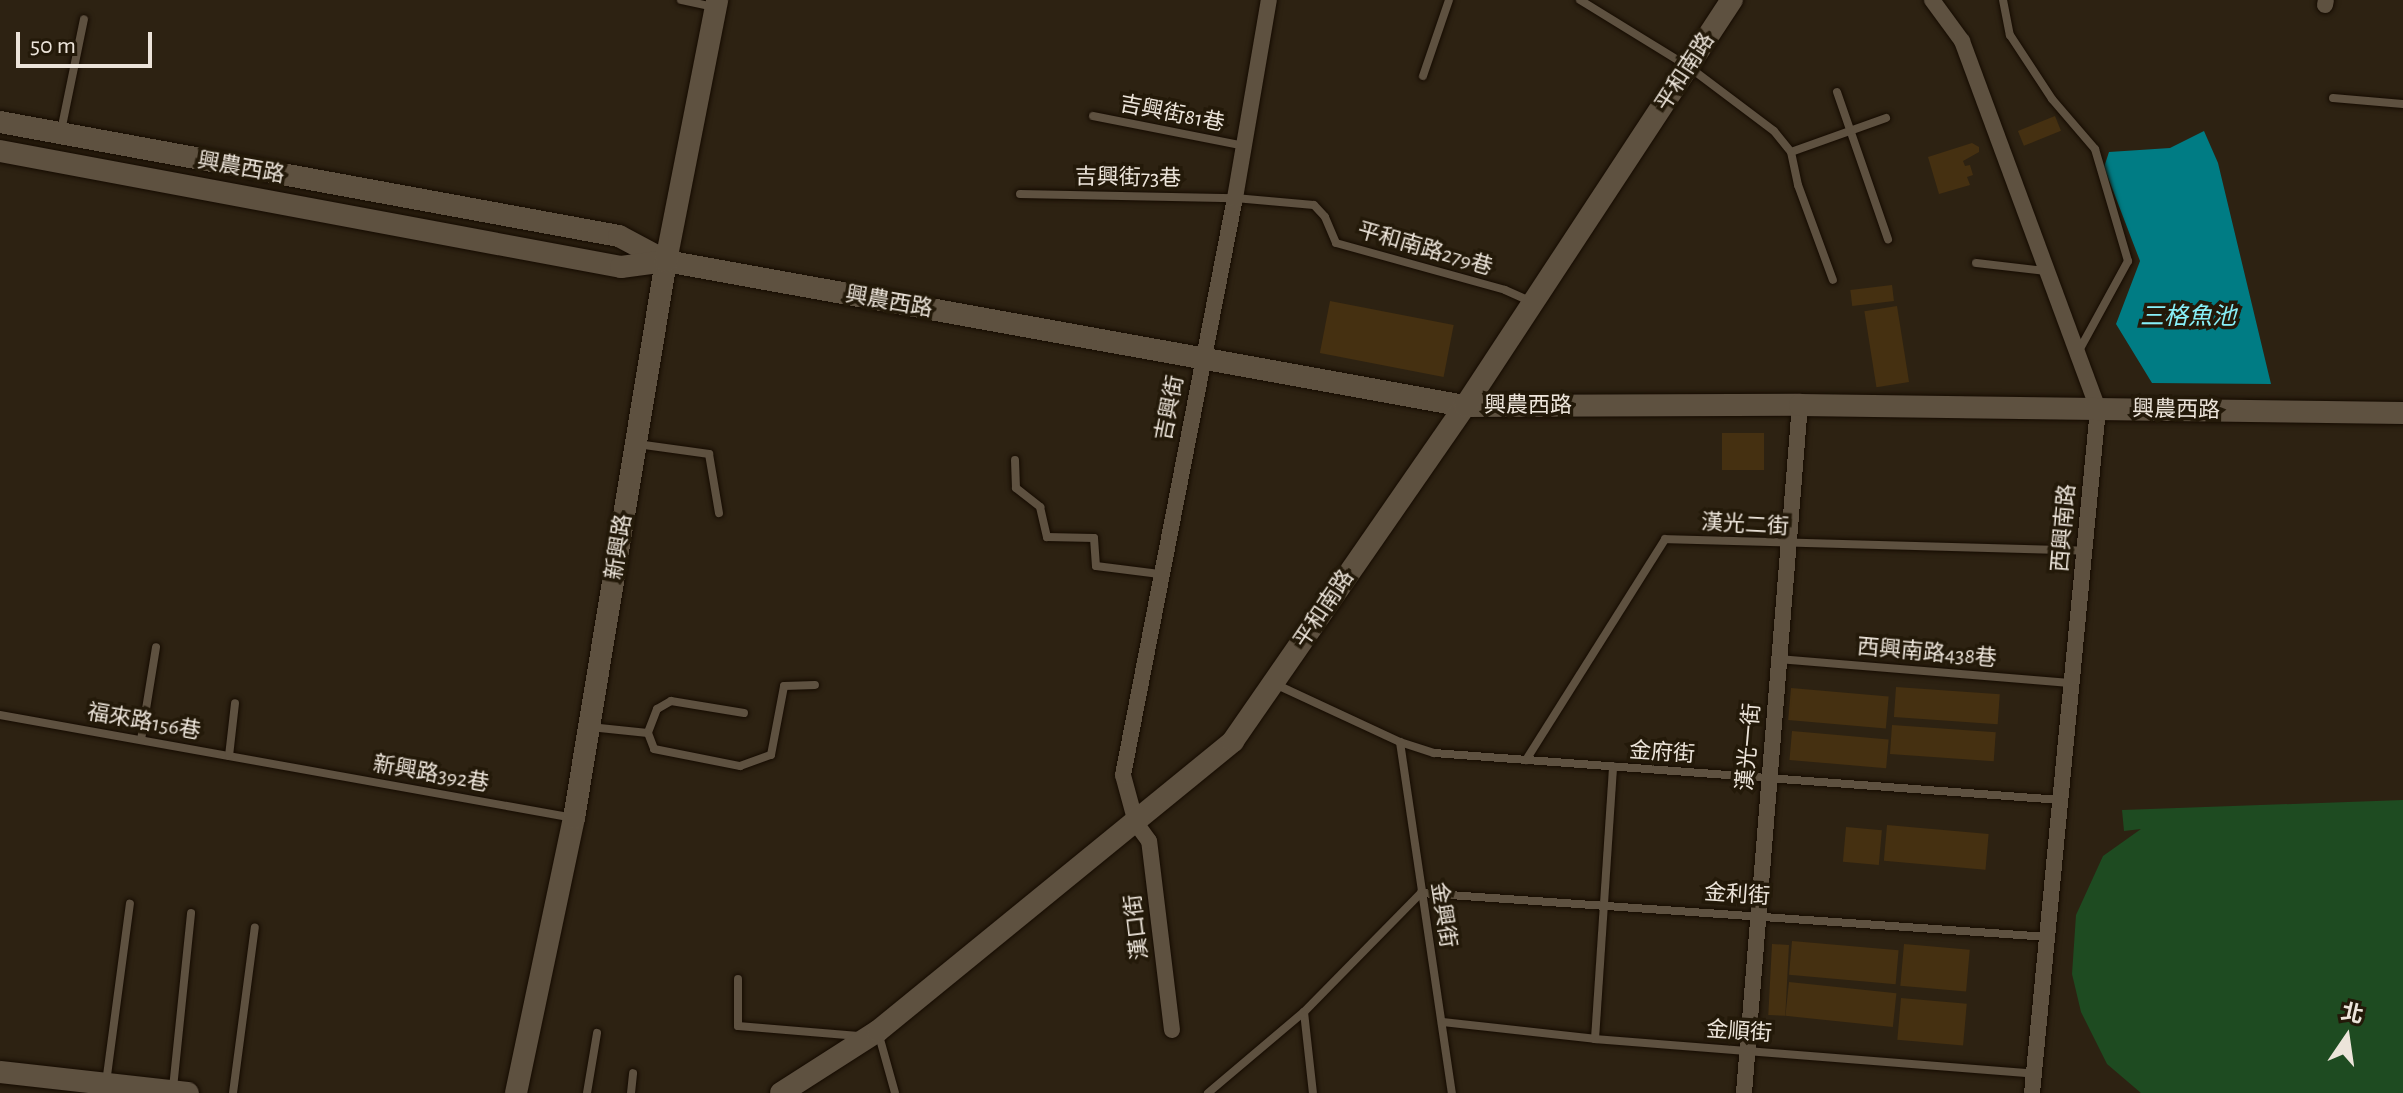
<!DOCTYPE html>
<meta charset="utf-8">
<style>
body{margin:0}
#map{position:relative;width:2403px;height:1093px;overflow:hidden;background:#2d2212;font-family:"Alegreya Sans","Noto Sans TC",sans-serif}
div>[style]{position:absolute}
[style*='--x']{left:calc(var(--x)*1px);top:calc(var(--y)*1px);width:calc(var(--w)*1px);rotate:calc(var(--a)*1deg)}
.green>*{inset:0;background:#1e4b21}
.water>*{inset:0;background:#007c84}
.building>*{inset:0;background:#453011;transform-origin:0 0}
.roads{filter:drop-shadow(0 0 2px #150b01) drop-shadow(0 0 2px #150b01)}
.lane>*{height:8px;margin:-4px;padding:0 4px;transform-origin:4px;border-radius:4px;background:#5e5140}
.street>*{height:16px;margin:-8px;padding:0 8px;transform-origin:8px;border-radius:8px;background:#5e5140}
.secondary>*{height:22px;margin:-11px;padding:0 11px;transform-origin:11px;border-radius:11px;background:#5e5140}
span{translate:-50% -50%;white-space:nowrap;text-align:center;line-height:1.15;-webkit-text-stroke:7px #231909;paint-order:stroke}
.street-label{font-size:22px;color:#ece4da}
.water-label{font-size:24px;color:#89f0f9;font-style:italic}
.north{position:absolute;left:2307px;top:997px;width:80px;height:80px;-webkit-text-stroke:6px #231909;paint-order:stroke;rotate:13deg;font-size:22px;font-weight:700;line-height:32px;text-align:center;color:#ece4da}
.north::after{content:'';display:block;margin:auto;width:28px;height:36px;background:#ece4da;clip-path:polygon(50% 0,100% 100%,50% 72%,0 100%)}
.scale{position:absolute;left:16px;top:32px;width:136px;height:36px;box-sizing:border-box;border:4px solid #ece4da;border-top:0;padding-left:10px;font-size:24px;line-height:28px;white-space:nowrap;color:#ece4da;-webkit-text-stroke:6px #231909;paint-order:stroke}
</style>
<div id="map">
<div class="green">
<div style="clip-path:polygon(2403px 800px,2403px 1093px,2141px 1093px,2107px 1064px,2081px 1012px,2072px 974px,2076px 915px,2103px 856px,2141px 829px,2124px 831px,2122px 810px)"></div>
</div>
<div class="water">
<div style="clip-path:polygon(2204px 131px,2218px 163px,2271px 384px,2152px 383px,2116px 324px,2140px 261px,2104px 167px,2109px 152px,2170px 148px)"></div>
</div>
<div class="building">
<div style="left:2055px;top:116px;width:16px;height:40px;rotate:68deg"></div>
<div style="clip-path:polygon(1972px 143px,1979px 147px,1979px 152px,1963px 161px,1965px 166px,1970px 165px,1973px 175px,1967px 177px,1970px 185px,1939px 194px,1928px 157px)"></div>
<div style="left:1892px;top:285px;width:16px;height:42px;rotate:83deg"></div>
<div style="left:1330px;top:301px;width:126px;height:53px;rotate:11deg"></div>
<div style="left:1897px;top:306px;width:77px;height:33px;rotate:81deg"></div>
<div style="left:1722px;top:433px;width:42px;height:37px"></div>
<div style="left:1896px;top:687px;width:104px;height:30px;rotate:4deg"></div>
<div style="left:1791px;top:688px;width:98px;height:32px;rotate:5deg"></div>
<div style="left:1892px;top:725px;width:104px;height:29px;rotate:4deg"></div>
<div style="left:1792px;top:731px;width:97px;height:29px;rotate:5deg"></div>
<div style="left:1887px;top:825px;width:102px;height:36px;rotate:5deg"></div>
<div style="left:1846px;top:827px;width:36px;height:35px;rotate:5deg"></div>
<div style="left:1792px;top:941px;width:107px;height:34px;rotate:5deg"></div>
<div style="left:1772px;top:944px;width:17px;height:71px;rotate:3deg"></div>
<div style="left:1904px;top:944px;width:66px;height:42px;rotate:5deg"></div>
<div style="left:1789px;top:982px;width:108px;height:34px;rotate:6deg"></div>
<div style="left:1901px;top:998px;width:66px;height:42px;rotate:5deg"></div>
</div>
<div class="roads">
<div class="lane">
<div style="--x:681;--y:0;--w:35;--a:12"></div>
<div style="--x:1580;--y:0;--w:128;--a:31.6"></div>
<div style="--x:1689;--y:67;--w:106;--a:37"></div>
<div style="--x:1774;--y:131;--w:27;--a:51"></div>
<div style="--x:1791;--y:152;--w:34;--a:78"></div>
<div style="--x:1798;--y:185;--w:101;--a:69.8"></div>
<div style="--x:2003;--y:0;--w:36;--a:79"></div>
<div style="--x:2010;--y:35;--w:77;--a:56.7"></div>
<div style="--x:2052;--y:99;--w:66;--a:49.3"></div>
<div style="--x:2095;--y:149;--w:117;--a:73.6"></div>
<div style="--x:2128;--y:261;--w:106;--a:118.7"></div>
<div style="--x:1423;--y:76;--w:80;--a:-71.1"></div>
<div style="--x:1837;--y:92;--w:156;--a:70.9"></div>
<div style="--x:2333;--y:98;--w:70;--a:4.9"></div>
<div style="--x:1093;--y:116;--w:154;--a:11.2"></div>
<div style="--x:61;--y:131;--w:114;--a:-78.4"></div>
<div style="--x:1791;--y:152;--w:101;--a:-19.7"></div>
<div style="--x:1020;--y:194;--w:215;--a:1.1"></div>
<div style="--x:1235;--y:198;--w:79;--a:5.1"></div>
<div style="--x:1314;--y:205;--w:16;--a:47"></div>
<div style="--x:1325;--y:217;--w:28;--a:67"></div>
<div style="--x:1336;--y:243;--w:175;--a:15.5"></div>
<div style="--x:1505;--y:290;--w:27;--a:24"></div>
<div style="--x:1976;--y:263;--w:69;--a:6.6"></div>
<div style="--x:637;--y:444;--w:73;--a:7.9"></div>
<div style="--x:709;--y:454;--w:60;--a:80.4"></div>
<div style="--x:1015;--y:460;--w:28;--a:88"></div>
<div style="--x:1016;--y:488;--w:31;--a:38"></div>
<div style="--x:1040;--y:507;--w:31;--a:77"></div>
<div style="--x:1047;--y:537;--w:47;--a:1.2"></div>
<div style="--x:1094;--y:538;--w:28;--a:86"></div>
<div style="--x:1096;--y:566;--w:64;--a:7.2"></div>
<div style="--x:1779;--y:659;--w:294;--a:4.7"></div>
<div style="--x:1275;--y:684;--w:138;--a:24.9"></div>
<div style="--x:1400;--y:742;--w:36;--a:18"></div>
<div style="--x:1434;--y:753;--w:628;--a:4.29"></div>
<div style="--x:744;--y:713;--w:74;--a:-170.7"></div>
<div style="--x:671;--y:701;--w:16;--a:150"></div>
<div style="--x:657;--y:709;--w:26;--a:111"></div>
<div style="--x:648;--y:733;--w:17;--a:69"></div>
<div style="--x:654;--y:749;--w:88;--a:11.2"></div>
<div style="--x:740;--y:766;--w:33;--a:-20"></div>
<div style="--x:771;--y:755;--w:70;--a:-79.3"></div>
<div style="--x:784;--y:686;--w:31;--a:-2"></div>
<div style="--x:0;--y:715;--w:583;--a:10.17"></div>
<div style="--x:590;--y:727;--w:58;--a:5.9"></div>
<div style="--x:141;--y:740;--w:94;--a:-80.8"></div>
<div style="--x:1400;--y:742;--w:355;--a:81.6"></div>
<div style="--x:229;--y:756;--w:53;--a:-83.5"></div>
<div style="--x:1526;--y:760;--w:261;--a:-57.8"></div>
<div style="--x:1665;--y:539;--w:419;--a:1.6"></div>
<div style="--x:738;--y:979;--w:47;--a:90"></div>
<div style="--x:738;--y:1026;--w:121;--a:4.7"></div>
<div style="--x:1304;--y:1012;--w:81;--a:83.7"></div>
<div style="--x:1442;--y:1022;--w:154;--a:6.3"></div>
<div style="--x:1595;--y:1039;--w:441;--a:4.5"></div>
<div style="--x:878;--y:1032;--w:63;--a:74.4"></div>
<div style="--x:1595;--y:1039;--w:273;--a:-86.2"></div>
<div style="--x:106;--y:1083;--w:181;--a:-82.4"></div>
<div style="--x:173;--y:1088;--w:176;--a:-84.1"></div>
<div style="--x:233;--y:1093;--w:167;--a:-82.5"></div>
<div style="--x:587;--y:1093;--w:61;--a:-80.5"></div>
<div style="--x:631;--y:1093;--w:20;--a:-84"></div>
<div style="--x:1208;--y:1093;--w:126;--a:-40.2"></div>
<div style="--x:1304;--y:1012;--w:167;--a:-45.5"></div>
<div style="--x:1421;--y:893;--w:630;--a:4.01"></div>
</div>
<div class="street">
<div style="--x:1932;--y:0;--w:51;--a:53.8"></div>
<div style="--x:1962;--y:41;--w:392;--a:69.7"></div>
<div style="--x:2098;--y:409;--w:687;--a:95.51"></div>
<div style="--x:2325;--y:5;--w:5;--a:-79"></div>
<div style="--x:1172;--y:1030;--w:190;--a:-96.9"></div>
<div style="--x:1149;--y:841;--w:22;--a:-126"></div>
<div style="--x:1136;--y:823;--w:50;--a:-105.2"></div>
<div style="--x:1123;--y:775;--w:588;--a:-79.02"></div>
<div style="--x:1235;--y:198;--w:201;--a:-80.3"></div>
<div style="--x:1744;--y:1093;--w:690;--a:-85.35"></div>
</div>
<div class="secondary">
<div style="--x:0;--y:122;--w:629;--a:10.44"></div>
<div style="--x:619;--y:236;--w:53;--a:28"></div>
<div style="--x:0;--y:151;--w:632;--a:10.58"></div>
<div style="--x:621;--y:267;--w:45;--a:-7.6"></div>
<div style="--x:666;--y:261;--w:812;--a:10.29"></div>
<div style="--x:1465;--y:406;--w:335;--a:-0.2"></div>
<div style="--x:1800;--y:405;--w:603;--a:0.76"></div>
<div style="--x:0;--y:1072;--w:189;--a:6.4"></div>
<div style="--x:516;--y:1093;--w:281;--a:-78.1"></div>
<div style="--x:574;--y:818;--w:565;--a:-80.62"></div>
<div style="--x:666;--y:261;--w:266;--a:-78.9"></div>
<div style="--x:781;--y:1093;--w:115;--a:-32.6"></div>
<div style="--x:878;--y:1031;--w:458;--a:-39.2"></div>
<div style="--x:1233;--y:741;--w:407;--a:-55.3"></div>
<div style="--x:1465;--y:406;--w:486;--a:-56.7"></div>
</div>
</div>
<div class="street-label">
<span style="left:1685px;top:72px;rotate:-57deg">平和南路</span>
<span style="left:1172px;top:114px;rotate:11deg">吉興街81巷</span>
<span style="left:241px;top:168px;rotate:10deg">興農西路</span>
<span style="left:1128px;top:178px;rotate:1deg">吉興街73巷</span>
<span style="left:1425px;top:249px;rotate:16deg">平和南路279巷</span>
<span style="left:889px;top:302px;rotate:10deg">興農西路</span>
<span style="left:1528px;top:406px">興農西路</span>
<span style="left:1170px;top:408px;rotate:-79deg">吉興街</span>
<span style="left:2176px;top:410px;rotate:1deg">興農西路</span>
<span style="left:1745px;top:525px;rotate:3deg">漢光二街</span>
<span style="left:2064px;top:528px;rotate:-85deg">西興南路</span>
<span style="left:619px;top:547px;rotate:-81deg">新興路</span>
<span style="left:1324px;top:609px;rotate:-56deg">平和南路</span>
<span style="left:1927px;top:653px;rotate:5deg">西興南路438巷</span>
<span style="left:144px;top:722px;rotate:10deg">福來路156巷</span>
<span style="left:1749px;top:747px;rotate:-85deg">漢光一街</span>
<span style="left:1662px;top:753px;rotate:4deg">金府街</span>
<span style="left:431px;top:774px;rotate:10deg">新興路392巷</span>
<span style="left:1737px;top:895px;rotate:4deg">金利街</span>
<span style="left:1443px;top:915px;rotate:81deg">金興街</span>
<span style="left:1137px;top:927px;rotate:-97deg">漢口街</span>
<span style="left:1739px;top:1032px;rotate:4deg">金順街</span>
</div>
<div class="water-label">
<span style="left:2188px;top:318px">三格魚池</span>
</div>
<div class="north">北</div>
<div class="scale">50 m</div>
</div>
